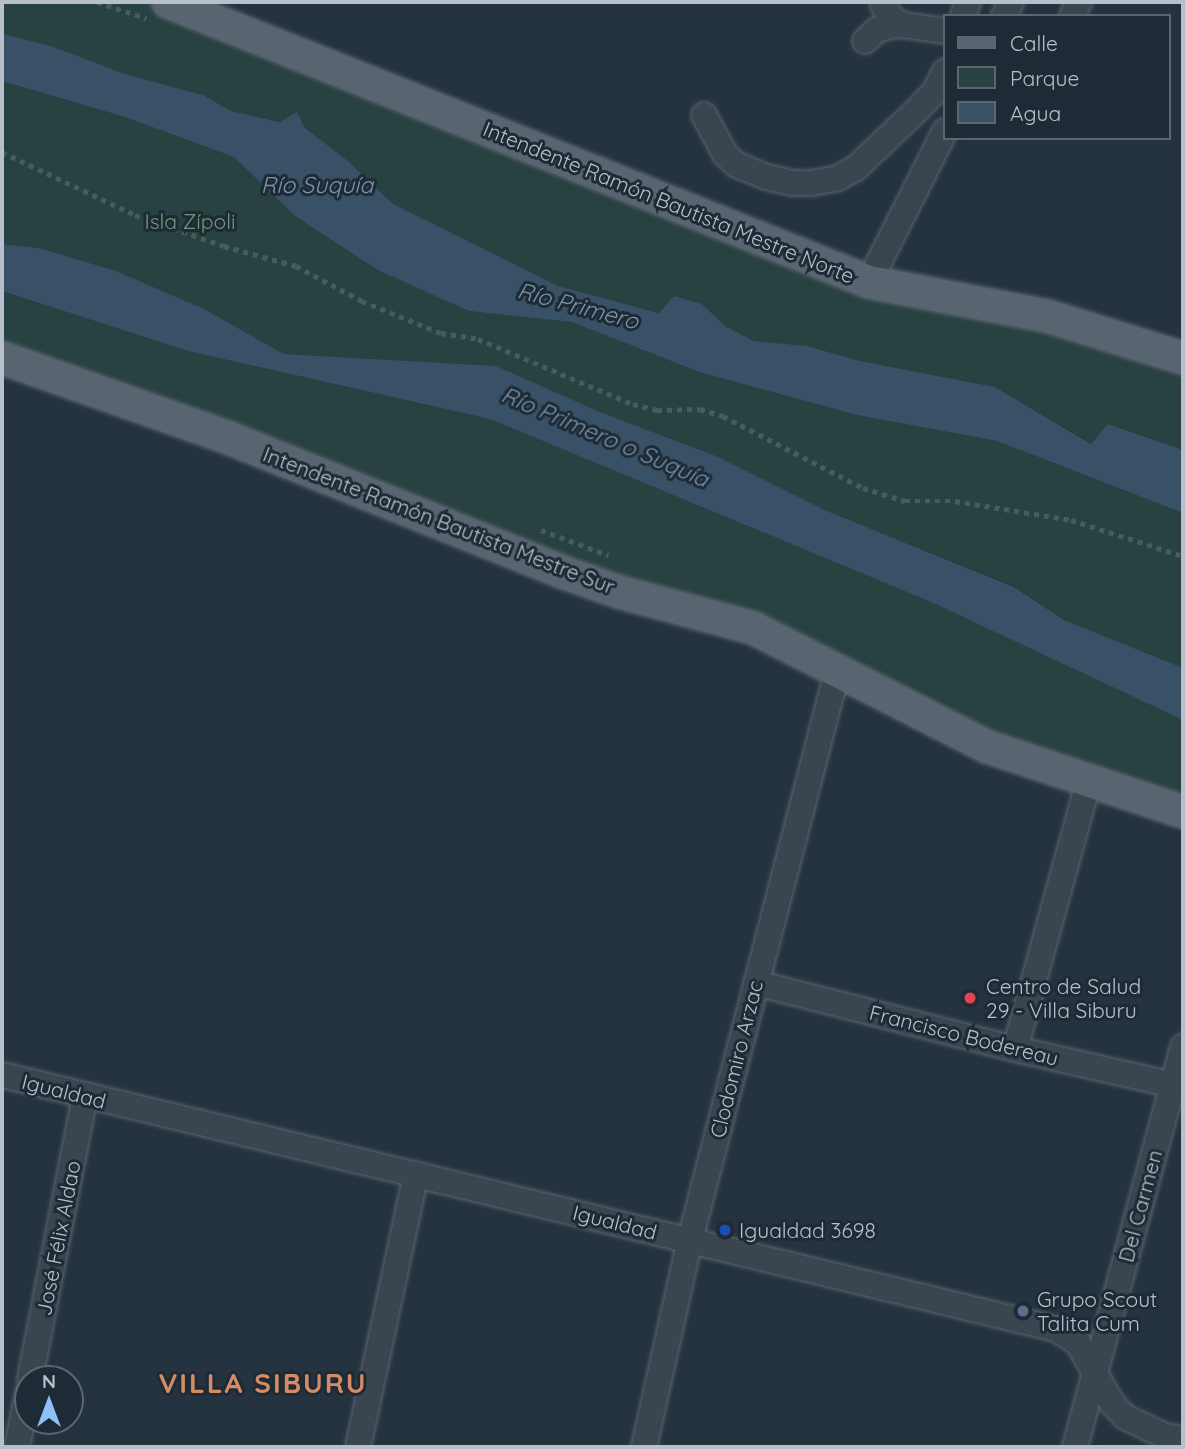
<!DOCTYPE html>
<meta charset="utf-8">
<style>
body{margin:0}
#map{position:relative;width:1185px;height:1449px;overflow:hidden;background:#253340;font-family:Quicksand,sans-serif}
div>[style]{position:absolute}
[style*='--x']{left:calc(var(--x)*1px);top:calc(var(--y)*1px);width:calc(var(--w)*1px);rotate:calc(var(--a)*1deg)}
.green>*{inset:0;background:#284141}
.water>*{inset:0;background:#395167}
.path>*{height:4.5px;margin-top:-2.25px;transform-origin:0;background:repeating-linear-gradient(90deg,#465d5e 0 5px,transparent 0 10px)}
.roads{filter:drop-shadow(0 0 2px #58636d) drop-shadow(0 0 2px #58636d)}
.minor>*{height:24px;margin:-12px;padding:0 12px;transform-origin:12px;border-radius:12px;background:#3a4550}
.major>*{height:32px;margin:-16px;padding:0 16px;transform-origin:16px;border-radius:16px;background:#586470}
.dots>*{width:19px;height:19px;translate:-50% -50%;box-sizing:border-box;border:4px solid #1e2a35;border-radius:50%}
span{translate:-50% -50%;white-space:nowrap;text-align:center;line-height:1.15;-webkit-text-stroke:6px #1e2a35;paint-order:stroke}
.street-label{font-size:21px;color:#b6c0ca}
.park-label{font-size:21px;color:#6d9b74}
.poi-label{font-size:21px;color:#b6c0ca}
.left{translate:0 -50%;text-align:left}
.water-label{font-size:23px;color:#7794ad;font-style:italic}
.district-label{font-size:28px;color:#d58c66;font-weight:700;letter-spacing:2px}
.frame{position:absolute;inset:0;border:4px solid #b6c0ca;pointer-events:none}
.legend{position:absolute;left:943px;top:14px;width:228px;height:126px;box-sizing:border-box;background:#1e2a35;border:2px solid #5b6671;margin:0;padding:9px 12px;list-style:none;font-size:21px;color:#b6c0ca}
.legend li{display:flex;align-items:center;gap:14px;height:35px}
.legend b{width:35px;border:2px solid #5b6671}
.north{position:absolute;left:14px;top:1365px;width:70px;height:70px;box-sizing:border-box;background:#1e2a35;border:2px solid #5b6671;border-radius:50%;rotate:0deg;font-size:19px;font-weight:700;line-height:28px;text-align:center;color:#b6c0ca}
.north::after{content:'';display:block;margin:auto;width:24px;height:32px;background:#8ec1f8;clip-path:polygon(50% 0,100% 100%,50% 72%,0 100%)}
</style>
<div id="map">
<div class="green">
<div style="clip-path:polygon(2px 2px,168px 2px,839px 271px,1183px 358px,1183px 450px,1109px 424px,1092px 444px,995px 387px,860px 361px,807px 346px,754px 341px,725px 326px,702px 304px,675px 296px,660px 313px,558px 286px,393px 204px,348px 161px,304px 127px,231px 111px,203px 95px,128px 75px,51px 46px,2px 34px)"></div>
<div style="clip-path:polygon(2px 81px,125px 117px,234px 157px,295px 216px,469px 311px,572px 322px,699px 372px,857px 415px,997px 441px,1183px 513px,1183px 668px,1064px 620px,1014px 586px,827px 511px,716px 456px,600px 412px,496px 366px,284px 354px,204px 309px,116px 271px,39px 248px,2px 244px)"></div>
<div style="clip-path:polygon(2px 291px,188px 351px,490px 419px,931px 602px,1183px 720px,1183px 812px,837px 672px,2px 358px)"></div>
</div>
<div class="water">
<div style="clip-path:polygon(2px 34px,51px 46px,128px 75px,203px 95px,231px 111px,280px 122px,297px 112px,304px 127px,348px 161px,393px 204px,558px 286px,659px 313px,674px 296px,702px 304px,725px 326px,754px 341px,807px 346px,860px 361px,995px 387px,1091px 444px,1108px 424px,1183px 450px,1183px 513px,997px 441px,857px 415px,699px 372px,572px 322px,469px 311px,378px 270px,295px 216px,234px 157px,125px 117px,2px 81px)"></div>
<div style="clip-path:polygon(2px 244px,39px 248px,116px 271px,204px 309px,284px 354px,496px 366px,600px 412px,716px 456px,827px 511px,1014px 587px,1064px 620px,1183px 668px,1183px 720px,931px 602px,490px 419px,188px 351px,2px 291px)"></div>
</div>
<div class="path">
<div style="--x:97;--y:2;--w:52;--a:18.1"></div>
<div style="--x:2;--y:152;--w:147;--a:25.3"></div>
<div style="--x:135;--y:215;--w:94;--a:19.2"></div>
<div style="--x:224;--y:246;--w:75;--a:15.5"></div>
<div style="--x:296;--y:266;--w:75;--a:27.9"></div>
<div style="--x:362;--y:301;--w:85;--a:22.1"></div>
<div style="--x:441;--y:333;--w:37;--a:9"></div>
<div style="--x:478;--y:339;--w:168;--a:22.8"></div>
<div style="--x:633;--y:404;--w:25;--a:14"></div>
<div style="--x:657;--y:410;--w:43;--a:-1.3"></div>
<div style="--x:700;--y:409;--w:24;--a:17"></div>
<div style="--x:723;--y:416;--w:157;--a:27.2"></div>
<div style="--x:863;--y:488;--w:44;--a:17.2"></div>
<div style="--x:905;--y:501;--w:50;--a:0"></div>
<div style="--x:955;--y:501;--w:118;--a:9.3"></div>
<div style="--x:1071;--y:520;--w:118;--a:17.8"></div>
<div style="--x:541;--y:530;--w:72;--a:20.5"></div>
</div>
<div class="roads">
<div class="minor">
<div style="--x:883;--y:5;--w:17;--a:57"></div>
<div style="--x:892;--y:19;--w:13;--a:29"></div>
<div style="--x:963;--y:16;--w:15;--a:-70"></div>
<div style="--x:1004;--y:16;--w:16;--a:-63"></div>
<div style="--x:1072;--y:16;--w:16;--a:-63"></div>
<div style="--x:865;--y:41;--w:16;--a:-43"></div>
<div style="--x:877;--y:30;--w:13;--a:-18"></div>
<div style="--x:889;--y:26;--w:14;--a:-4"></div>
<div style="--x:903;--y:25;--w:42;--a:8.1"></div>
<div style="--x:704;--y:115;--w:44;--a:61.7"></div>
<div style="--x:725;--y:154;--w:16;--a:43"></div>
<div style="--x:737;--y:165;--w:31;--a:22"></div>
<div style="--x:766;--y:177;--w:28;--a:13"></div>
<div style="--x:793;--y:183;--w:18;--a:0"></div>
<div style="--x:811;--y:183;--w:27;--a:-10"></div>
<div style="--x:838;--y:178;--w:21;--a:-29"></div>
<div style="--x:856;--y:168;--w:83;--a:-43.5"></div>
<div style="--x:916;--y:111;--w:28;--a:-46"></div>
<div style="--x:935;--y:91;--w:22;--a:-63"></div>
<div style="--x:869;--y:282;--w:169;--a:-63.3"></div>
<div style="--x:756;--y:983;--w:267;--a:14.3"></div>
<div style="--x:1015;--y:1049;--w:162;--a:12.8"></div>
<div style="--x:1015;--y:1049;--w:278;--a:-74.6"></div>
<div style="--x:2;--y:1075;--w:1084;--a:13.55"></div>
<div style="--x:1056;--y:1329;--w:26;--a:32"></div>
<div style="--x:1078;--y:1343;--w:69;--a:60.5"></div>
<div style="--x:1112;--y:1403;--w:19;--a:47"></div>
<div style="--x:1125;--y:1417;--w:44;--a:25.4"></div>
<div style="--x:1165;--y:1436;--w:18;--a:9"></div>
<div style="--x:30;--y:1379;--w:288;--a:-79"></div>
<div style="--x:17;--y:1447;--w:56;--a:-78.7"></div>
<div style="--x:358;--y:1447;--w:279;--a:-78"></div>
<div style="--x:644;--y:1447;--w:212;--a:-77.5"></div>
<div style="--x:690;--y:1240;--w:587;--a:-75.49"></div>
<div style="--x:1075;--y:1447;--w:415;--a:-74.9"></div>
</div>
<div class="major">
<div style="--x:168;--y:2;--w:755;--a:21.77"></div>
<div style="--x:869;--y:282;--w:181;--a:10.8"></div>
<div style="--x:1047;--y:316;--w:142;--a:17.2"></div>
<div style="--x:2;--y:358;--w:241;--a:19.4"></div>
<div style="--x:229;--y:438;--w:359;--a:21.9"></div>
<div style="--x:562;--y:572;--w:60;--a:19.3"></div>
<div style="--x:619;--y:592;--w:139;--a:15"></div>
<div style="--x:753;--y:628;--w:263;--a:26.9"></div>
<div style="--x:988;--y:747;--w:206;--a:18.4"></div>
</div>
</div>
<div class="dots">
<div style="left:970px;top:998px;background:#e0444e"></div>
<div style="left:725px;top:1230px;background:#1a4fb4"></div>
<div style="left:1023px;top:1311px;background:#5c6f8a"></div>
</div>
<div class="street-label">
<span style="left:669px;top:202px;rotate:22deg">Intendente Ramón Bautista Mestre Norte</span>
<span style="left:439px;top:520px;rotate:21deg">Intendente Ramón Bautista Mestre Sur</span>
<span style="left:964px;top:1035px;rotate:14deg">Francisco Bodereau</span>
<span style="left:736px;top:1059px;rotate:-76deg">Clodomiro Arzac</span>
<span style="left:64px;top:1091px;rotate:14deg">Igualdad</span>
<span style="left:1140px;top:1206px;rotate:-75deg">Del Carmen</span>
<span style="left:615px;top:1222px;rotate:14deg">Igualdad</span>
<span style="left:58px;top:1238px;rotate:-79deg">José Félix Aldao</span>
</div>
<div class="park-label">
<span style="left:190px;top:221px">Isla Zípoli</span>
</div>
<div class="poi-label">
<span class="left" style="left:986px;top:998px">Centro de Salud<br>29 - Villa Siburu</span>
<span class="left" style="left:739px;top:1230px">Igualdad 3698</span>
<span class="left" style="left:1037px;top:1311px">Grupo Scout<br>Talita Cum</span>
</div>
<div class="water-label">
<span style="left:317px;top:185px">Río Suquía</span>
<span style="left:578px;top:306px;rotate:15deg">Río Primero</span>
<span style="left:605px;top:437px;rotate:23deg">Río Primero o Suquía</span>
</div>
<div class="district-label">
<span style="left:263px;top:1383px">VILLA SIBURU</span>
</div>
<div class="frame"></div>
<ul class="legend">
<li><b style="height:9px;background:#586470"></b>Calle</li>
<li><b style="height:19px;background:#284141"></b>Parque</li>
<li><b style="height:19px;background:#395167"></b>Agua</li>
</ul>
<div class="north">N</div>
</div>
